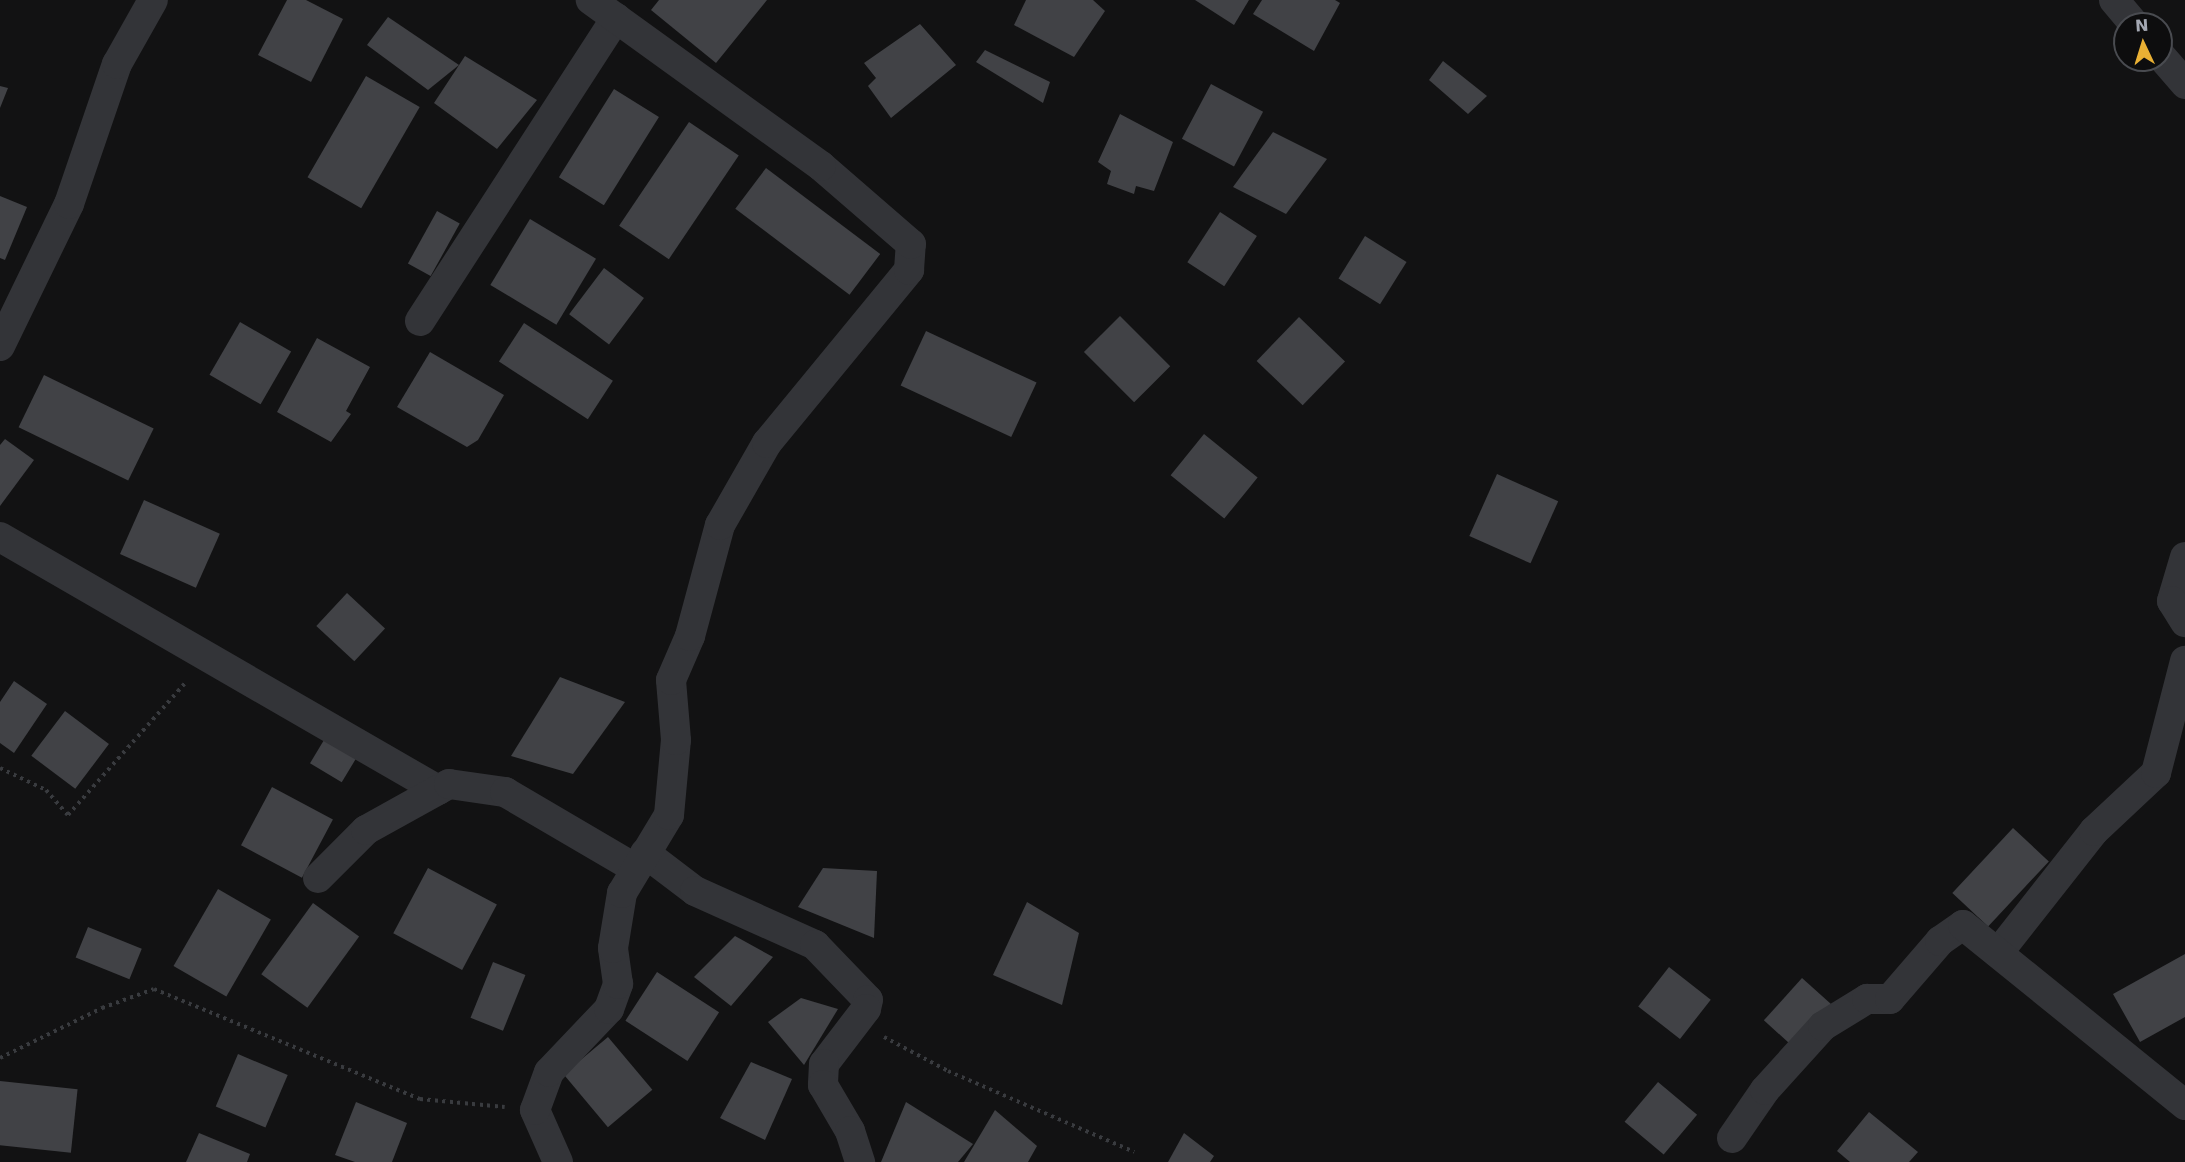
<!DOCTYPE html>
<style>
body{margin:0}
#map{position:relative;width:2185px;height:1162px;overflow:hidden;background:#121213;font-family:"DejaVu Sans",sans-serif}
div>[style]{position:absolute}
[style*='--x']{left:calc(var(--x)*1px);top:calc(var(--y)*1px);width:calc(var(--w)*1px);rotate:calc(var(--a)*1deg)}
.building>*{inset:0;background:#414246;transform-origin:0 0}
.path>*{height:4px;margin-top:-2px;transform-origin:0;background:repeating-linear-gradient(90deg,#393b3f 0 3px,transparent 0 7.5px)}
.minor>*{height:30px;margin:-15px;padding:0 15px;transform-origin:15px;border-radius:15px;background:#333438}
span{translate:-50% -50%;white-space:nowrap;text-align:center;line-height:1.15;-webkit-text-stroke:4.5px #0d0d0e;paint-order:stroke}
.north{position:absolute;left:2113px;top:12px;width:60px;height:60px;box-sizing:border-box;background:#0d0d0e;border:2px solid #494b50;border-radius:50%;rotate:356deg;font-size:16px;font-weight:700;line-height:24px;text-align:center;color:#a4a8b3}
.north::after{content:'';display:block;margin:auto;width:21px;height:27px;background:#e9b034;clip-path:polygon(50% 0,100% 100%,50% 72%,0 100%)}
</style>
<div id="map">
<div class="building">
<div style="clip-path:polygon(287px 0,306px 0,343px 19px,311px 82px,258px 55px)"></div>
<div style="clip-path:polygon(659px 0,767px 0,716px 63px,651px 10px)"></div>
<div style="clip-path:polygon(1026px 0,1093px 0,1105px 11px,1074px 57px,1014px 25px)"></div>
<div style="clip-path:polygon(1195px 0,1249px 0,1234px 25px)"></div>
<div style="clip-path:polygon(1262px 0,1335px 0,1340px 3px,1314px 51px,1253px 14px)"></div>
<div style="clip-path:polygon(388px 17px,459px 65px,428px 90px,367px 45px)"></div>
<div style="clip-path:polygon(920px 24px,956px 65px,891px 118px,868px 86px,876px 78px,864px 63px)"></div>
<div style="clip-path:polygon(985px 50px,1050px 82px,1043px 103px,976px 62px)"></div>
<div style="clip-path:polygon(465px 56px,537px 100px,497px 149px,434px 103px)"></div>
<div style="clip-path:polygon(1443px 61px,1487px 96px,1468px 114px,1429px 80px)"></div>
<div style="left:366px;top:76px;width:62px;height:117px;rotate:30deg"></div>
<div style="left:1211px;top:84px;width:59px;height:62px;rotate:28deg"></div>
<div style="clip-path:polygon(0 86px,8px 88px,0 108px)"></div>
<div style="left:614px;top:89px;width:53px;height:104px;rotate:32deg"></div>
<div style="clip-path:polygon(1120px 114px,1173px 142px,1154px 191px,1136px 186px,1134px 194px,1107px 184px,1111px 171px,1098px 162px)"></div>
<div style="left:689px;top:122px;width:60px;height:125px;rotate:34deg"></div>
<div style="clip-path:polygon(1273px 132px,1327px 159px,1286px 214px,1233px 187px)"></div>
<div style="left:766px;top:168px;width:143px;height:51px;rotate:37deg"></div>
<div style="clip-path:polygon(0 196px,27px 207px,5px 260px,0 258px)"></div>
<div style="left:437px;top:211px;width:26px;height:60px;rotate:29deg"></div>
<div style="left:1220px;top:212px;width:44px;height:60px;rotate:33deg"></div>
<div style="left:530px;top:219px;width:77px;height:77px;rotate:31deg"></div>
<div style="left:1365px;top:236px;width:49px;height:50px;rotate:32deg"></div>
<div style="left:604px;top:268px;width:50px;height:58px;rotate:37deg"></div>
<div style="left:1120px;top:316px;width:71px;height:51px;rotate:45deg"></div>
<div style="left:1299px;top:317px;width:64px;height:61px;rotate:44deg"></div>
<div style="left:240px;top:322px;width:59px;height:61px;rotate:30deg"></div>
<div style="left:524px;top:323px;width:106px;height:46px;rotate:33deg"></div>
<div style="left:926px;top:331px;width:122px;height:60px;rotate:25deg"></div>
<div style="clip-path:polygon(317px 338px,370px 367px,346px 411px,351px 414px,331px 442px,277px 412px)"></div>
<div style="clip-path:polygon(430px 352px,504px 395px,478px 440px,467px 447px,397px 407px)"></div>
<div style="left:44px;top:375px;width:122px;height:58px;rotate:26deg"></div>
<div style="left:1204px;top:434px;width:69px;height:53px;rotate:39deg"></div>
<div style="clip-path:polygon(5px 439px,34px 460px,0 506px,0 445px)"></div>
<div style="left:1497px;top:474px;width:67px;height:68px;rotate:24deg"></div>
<div style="left:144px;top:500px;width:83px;height:59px;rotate:24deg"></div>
<div style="left:347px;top:593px;width:52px;height:45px;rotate:43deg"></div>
<div style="clip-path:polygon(560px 677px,625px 702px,573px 774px,511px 756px)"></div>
<div style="clip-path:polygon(14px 681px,47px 704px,14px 753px,0 743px,0 702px)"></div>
<div style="left:65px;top:711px;width:55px;height:56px;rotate:37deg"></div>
<div style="left:327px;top:735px;width:37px;height:33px;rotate:31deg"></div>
<div style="left:272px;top:787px;width:69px;height:66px;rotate:28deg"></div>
<div style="left:2013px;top:828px;width:49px;height:89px;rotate:43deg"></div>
<div style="left:428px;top:868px;width:78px;height:74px;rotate:28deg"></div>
<div style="clip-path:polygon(823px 868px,877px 871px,874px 938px,798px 907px)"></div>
<div style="left:218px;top:889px;width:61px;height:89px;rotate:30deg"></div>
<div style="clip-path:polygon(1027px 902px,1079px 933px,1062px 1005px,993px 975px)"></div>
<div style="left:313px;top:903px;width:57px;height:88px;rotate:36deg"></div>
<div style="left:88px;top:927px;width:58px;height:33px;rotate:22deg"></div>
<div style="clip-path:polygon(735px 936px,773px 957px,731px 1006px,694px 977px)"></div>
<div style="clip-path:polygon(2185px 954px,2185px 1017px,2140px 1042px,2113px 994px)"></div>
<div style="left:493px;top:962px;width:35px;height:60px;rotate:22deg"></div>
<div style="left:1669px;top:967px;width:53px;height:50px;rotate:38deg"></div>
<div style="left:657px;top:972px;width:74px;height:58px;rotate:33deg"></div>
<div style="left:1802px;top:978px;width:39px;height:57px;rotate:42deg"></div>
<div style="clip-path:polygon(801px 998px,838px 1009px,804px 1065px,768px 1022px)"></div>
<div style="left:608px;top:1037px;width:69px;height:58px;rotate:50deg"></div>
<div style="left:238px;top:1054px;width:54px;height:57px;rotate:23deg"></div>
<div style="clip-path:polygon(751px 1062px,792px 1079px,765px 1140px,720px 1118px)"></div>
<div style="left:0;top:1081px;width:78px;height:64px;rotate:6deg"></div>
<div style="left:1658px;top:1082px;width:51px;height:52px;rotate:40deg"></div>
<div style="clip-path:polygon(356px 1102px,407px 1123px,392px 1162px,355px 1162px,335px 1155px)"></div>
<div style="clip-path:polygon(906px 1102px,973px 1144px,958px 1162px,881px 1162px)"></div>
<div style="clip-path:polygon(995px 1110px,1037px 1146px,1028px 1162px,964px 1162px)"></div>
<div style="clip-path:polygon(1869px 1112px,1918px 1152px,1909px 1162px,1850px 1162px,1837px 1151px)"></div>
<div style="clip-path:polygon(199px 1133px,250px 1154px,247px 1162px,186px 1162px)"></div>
<div style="clip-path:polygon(1184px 1133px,1214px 1156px,1210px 1162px,1168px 1162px)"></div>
</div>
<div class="path">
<div style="--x:0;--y:768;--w:51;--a:25.6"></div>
<div style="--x:46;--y:790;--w:33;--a:49"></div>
<div style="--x:68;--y:815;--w:178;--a:-48.4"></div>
<div style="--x:884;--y:1037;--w:72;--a:28"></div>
<div style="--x:948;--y:1071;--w:203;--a:23.5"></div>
<div style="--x:0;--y:1058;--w:114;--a:-26.1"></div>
<div style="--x:102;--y:1008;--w:55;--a:-20.1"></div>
<div style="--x:154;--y:989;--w:288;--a:22.5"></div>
<div style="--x:420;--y:1099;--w:85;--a:5.4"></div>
</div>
<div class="minor">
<div style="--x:2114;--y:0;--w:31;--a:50"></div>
<div style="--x:2161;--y:56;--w:37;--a:49"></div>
<div style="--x:420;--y:321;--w:361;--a:-57.1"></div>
<div style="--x:0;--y:346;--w:158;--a:-64.1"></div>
<div style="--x:69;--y:204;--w:148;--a:-71.1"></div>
<div style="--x:117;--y:64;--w:73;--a:-60.6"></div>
<div style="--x:0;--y:537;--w:506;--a:30.01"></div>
<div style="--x:2185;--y:557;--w:46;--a:106.5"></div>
<div style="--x:2172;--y:601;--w:25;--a:58"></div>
<div style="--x:645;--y:853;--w:63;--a:37.2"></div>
<div style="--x:695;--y:891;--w:132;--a:24.2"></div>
<div style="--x:815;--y:945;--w:76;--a:46.1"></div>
<div style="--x:868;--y:1000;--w:9;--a:103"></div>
<div style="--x:866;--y:1009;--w:69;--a:127.4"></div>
<div style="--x:824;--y:1064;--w:21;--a:93"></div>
<div style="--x:823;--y:1085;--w:53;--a:59.6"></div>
<div style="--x:850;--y:1131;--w:33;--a:72"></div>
<div style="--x:318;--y:878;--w:68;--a:-45"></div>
<div style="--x:366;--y:830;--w:95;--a:-29"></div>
<div style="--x:449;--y:784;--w:57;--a:8.1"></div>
<div style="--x:505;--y:792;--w:152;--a:30.4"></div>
<div style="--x:1998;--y:953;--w:155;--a:-51.8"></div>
<div style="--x:2094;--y:831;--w:85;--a:-43.1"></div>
<div style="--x:2156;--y:773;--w:116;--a:-75.5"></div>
<div style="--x:1732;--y:1138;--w:58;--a:-55.5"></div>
<div style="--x:1765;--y:1090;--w:86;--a:-47.8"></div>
<div style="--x:1823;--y:1026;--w:52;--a:-31.5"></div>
<div style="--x:1867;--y:999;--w:23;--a:0"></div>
<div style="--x:1890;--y:999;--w:77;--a:-49.2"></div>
<div style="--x:1940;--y:941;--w:28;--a:-35"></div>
<div style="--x:1963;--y:925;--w:286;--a:39"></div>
<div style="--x:558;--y:1162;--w:57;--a:-113.9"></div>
<div style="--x:535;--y:1110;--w:40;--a:-69.8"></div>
<div style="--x:549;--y:1072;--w:87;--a:-46.4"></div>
<div style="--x:609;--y:1009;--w:27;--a:-70"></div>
<div style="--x:618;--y:984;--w:36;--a:-98"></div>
<div style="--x:613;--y:948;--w:56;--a:-80.7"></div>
<div style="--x:622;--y:893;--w:91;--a:-58.9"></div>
<div style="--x:669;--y:815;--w:75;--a:-84.7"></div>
<div style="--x:676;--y:740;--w:60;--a:-94.8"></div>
<div style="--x:671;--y:680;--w:48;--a:-66.6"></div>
<div style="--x:690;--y:636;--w:115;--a:-74.9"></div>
<div style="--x:720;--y:525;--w:95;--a:-60.2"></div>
<div style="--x:767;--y:443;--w:224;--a:-50.6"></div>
<div style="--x:909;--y:270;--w:26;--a:-86"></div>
<div style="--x:911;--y:244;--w:119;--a:-139.1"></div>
<div style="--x:821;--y:166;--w:284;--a:-144.2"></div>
</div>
<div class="north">N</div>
</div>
